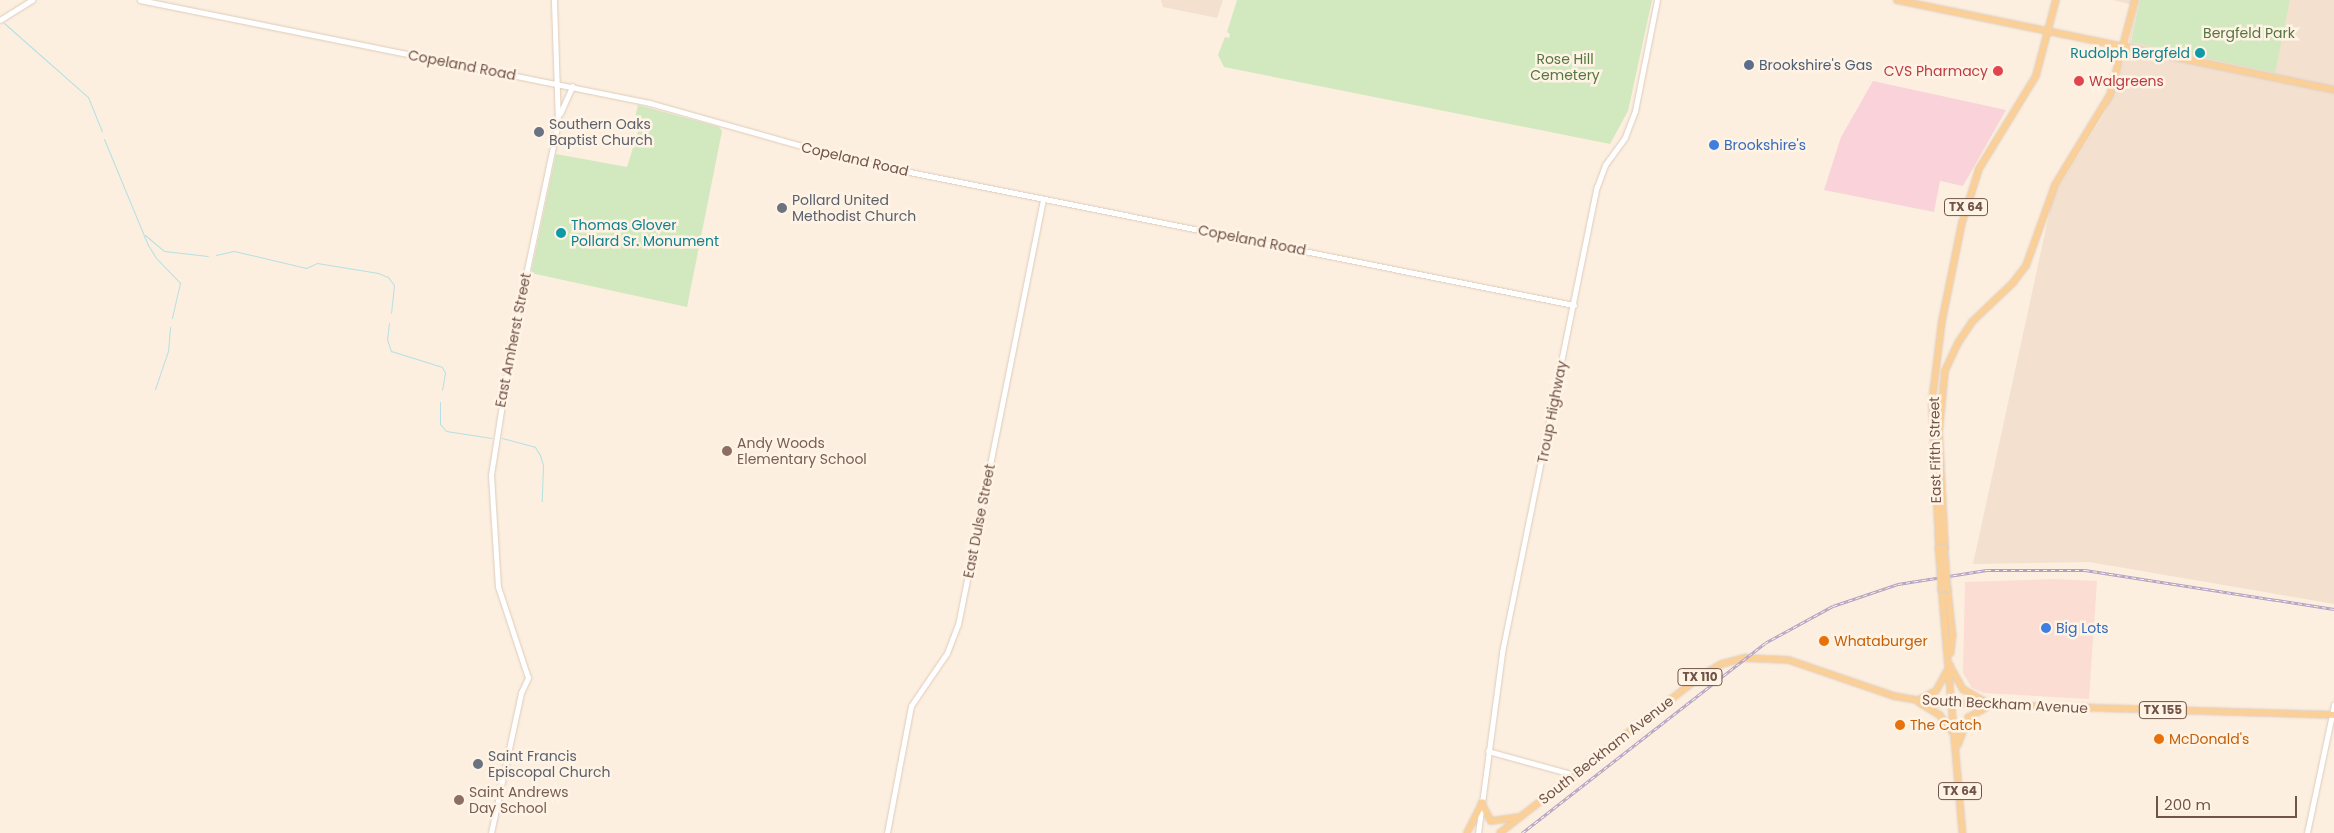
<!DOCTYPE html>
<style>
body{margin:0}
#map{position:relative;width:2334px;height:833px;overflow:hidden;background:#fcefdf;font-family:Poppins,sans-serif}
div>[style]{position:absolute}
[style*='--x']{left:calc(var(--x)*1px);top:calc(var(--y)*1px);width:calc(var(--w)*1px);rotate:calc(var(--a)*1deg)}
.residential>*{inset:0;background:#f3e0ce}
.commercial>*{inset:0;background:#fcddd3}
.medical>*{inset:0;background:#f9d3d9}
.green>*{inset:0;background:#d2e8bf}
.stream>*{height:1px;margin:-0.5px;padding:0 0.5px;transform-origin:0.5px;border-radius:0.5px;background:#b5e0e4}
.roads{filter:drop-shadow(0 0 1px #dfcbbc) drop-shadow(0 0 1px #dfcbbc)}
.tertiary>*{height:4.5px;margin:-2.25px;padding:0 2.25px;transform-origin:2.25px;border-radius:2.25px;background:#fff}
.secondary>*{height:5px;margin:-2.5px;padding:0 2.5px;transform-origin:2.5px;border-radius:2.5px;background:#fff}
.primary>*{height:5.5px;margin:-2.75px;padding:0 2.75px;transform-origin:2.75px;border-radius:2.75px;background:#fad098}
.rail>*{height:3px;margin-top:-1.5px;transform-origin:0;background:repeating-linear-gradient(90deg,#fff3e5 0 4px,#b1a0c3 0 8px);box-sizing:border-box;border-block:1px solid #b1a0c3}
.bridges{filter:drop-shadow(0 0 1px #d7cfcc) drop-shadow(0 0 1px #d7cfcc)}
.primary-bridge>*{height:5.5px;margin:-2.75px;padding:0 2.75px;transform-origin:2.75px;border-radius:2.75px;background:#fad098}
.dots>*{width:14px;height:14px;translate:-50% -50%;box-sizing:border-box;border:2px solid #fff3e5;border-radius:50%}
span{translate:-50% -50%;white-space:nowrap;text-align:center;line-height:1.15;-webkit-text-stroke:5px #fff3e5;paint-order:stroke}
.shield-label span{padding:1px 4px;background:#fff3e5;border:1px solid;border-radius:4px;-webkit-text-stroke-width:0}
.shield-label{font-size:12px;color:#715448;font-weight:700}
.park-label{font-size:14px;color:#547740}
.culture-label{font-size:14px;color:#0d838f}
.right{translate:-100% -50%;text-align:right}
.left{translate:0 -50%;text-align:left}
.street-label{font-size:14px;color:#715448}
.service-label{font-size:14px;color:#4e5e75}
.health-label{font-size:14px;color:#be3a42}
.worship-label{font-size:14px;color:#5b616d}
.shop-label{font-size:14px;color:#366cbe}
.education-label{font-size:14px;color:#785e54}
.food-label{font-size:14px;color:#c56008}
.scale{position:absolute;left:2156px;top:796px;width:141px;height:22px;box-sizing:border-box;border:2px solid #715448;border-top:0;padding-left:6px;font-size:15px;line-height:18px;white-space:nowrap;color:#715448;-webkit-text-stroke:4px #fff3e5;paint-order:stroke}
</style>
<div id="map">
<div class="residential">
<div style="clip-path:polygon(1161px 0,1223px 0,1217px 18px,1163px 7px)"></div>
<div style="clip-path:polygon(2113px 0,2140px 0,2131px 41px,2274px 73px,2290px 0,2334px 0,2334px 604px,2089px 562px,1973px 564px,2053px 196px,2105px 113px,2126px 55px,2137px 6px)"></div>
</div>
<div class="commercial">
<div style="clip-path:polygon(2054px 579px,2097px 581px,2089px 699px,1984px 693px,1972px 688px,1963px 673px,1965px 582px)"></div>
</div>
<div class="medical">
<div style="clip-path:polygon(1873px 81px,2006px 110px,1963px 186px,1940px 181px,1934px 212px,1824px 190px,1841px 137px)"></div>
</div>
<div class="green">
<div style="clip-path:polygon(1237px 0,1652px 0,1628px 111px,1610px 144px,1224px 67px,1218px 55px,1225px 37px,1229px 38px,1230px 34px,1227px 32px)"></div>
<div style="clip-path:polygon(2140px 0,2290px 0,2275px 73px,2131px 42px)"></div>
<div style="clip-path:polygon(638px 105px,719px 127px,722px 131px,687px 307px,531px 273px,556px 154px,627px 167px,642px 119px,635px 117px)"></div>
</div>
<div class="stream">
<div style="--x:4;--y:23;--w:112;--a:41.4"></div>
<div style="--x:88;--y:97;--w:37;--a:68"></div>
<div style="--x:104;--y:139;--w:115;--a:67.5"></div>
<div style="--x:148;--y:245;--w:15;--a:58"></div>
<div style="--x:156;--y:258;--w:35;--a:46"></div>
<div style="--x:180;--y:283;--w:36;--a:103"></div>
<div style="--x:145;--y:235;--w:25;--a:40"></div>
<div style="--x:164;--y:251;--w:44;--a:6.5"></div>
<div style="--x:216;--y:255;--w:18;--a:-13"></div>
<div style="--x:234;--y:251;--w:74;--a:13.3"></div>
<div style="--x:306;--y:268;--w:12;--a:-24"></div>
<div style="--x:317;--y:263;--w:62;--a:9.3"></div>
<div style="--x:378;--y:273;--w:11;--a:22"></div>
<div style="--x:388;--y:277;--w:10;--a:53"></div>
<div style="--x:394;--y:285;--w:28;--a:96"></div>
<div style="--x:389;--y:323;--w:16;--a:97"></div>
<div style="--x:387;--y:339;--w:13;--a:72"></div>
<div style="--x:391;--y:351;--w:53;--a:17.4"></div>
<div style="--x:442;--y:367;--w:7;--a:63"></div>
<div style="--x:445;--y:373;--w:17;--a:100"></div>
<div style="--x:155;--y:389;--w:40;--a:-71.1"></div>
<div style="--x:168;--y:351;--w:24;--a:-85"></div>
<div style="--x:440;--y:402;--w:22;--a:90"></div>
<div style="--x:440;--y:424;--w:9;--a:49"></div>
<div style="--x:446;--y:431;--w:46;--a:8.8"></div>
<div style="--x:502;--y:438;--w:34;--a:15"></div>
<div style="--x:535;--y:447;--w:9;--a:58"></div>
<div style="--x:540;--y:455;--w:10;--a:73"></div>
<div style="--x:543;--y:465;--w:36;--a:92"></div>
</div>
<div class="roads">
<div class="tertiary">
<div style="--x:140;--y:0;--w:520;--a:11.42"></div>
<div style="--x:650;--y:103;--w:213;--a:15.8"></div>
<div style="--x:855;--y:161;--w:733;--a:11.33"></div>
<div style="--x:0;--y:20;--w:38;--a:-32"></div>
<div style="--x:560;--y:114;--w:30;--a:-66"></div>
<div style="--x:1488;--y:751;--w:90;--a:15.4"></div>
<div style="--x:491;--y:833;--w:143;--a:-77.9"></div>
<div style="--x:521;--y:693;--w:17;--a:-65"></div>
<div style="--x:528;--y:678;--w:96;--a:-108.2"></div>
<div style="--x:498;--y:587;--w:112;--a:-93.6"></div>
<div style="--x:491;--y:475;--w:136;--a:-81.1"></div>
<div style="--x:512;--y:341;--w:223;--a:-78.1"></div>
<div style="--x:558;--y:123;--w:123;--a:-91.9"></div>
<div style="--x:887;--y:833;--w:129;--a:-79.3"></div>
<div style="--x:911;--y:706;--w:64;--a:-55.8"></div>
<div style="--x:947;--y:653;--w:30;--a:-69"></div>
<div style="--x:958;--y:625;--w:434;--a:-78.7"></div>
<div style="--x:2307;--y:833;--w:131;--a:-78.1"></div>
</div>
<div class="secondary">
<div style="--x:1478;--y:833;--w:183;--a:-82.4"></div>
<div style="--x:1502;--y:652;--w:475;--a:-78.5"></div>
<div style="--x:1597;--y:187;--w:23;--a:-70"></div>
<div style="--x:1605;--y:165;--w:34;--a:-54"></div>
<div style="--x:1625;--y:137;--w:28;--a:-69"></div>
<div style="--x:1635;--y:111;--w:113;--a:-78.8"></div>
</div>
<div class="primary">
<div style="--x:1897;--y:0;--w:446;--a:11.6"></div>
<div style="--x:1939;--y:548;--w:147;--a:-92.7"></div>
<div style="--x:1932;--y:401;--w:81;--a:-82.9"></div>
<div style="--x:1942;--y:321;--w:100;--a:-78.5"></div>
<div style="--x:1962;--y:223;--w:57;--a:-72.5"></div>
<div style="--x:1979;--y:169;--w:109;--a:-58.5"></div>
<div style="--x:2036;--y:76;--w:79;--a:-75.3"></div>
<div style="--x:1945;--y:548;--w:116;--a:-93"></div>
<div style="--x:1939;--y:432;--w:61;--a:-84.4"></div>
<div style="--x:1945;--y:371;--w:31;--a:-65"></div>
<div style="--x:1958;--y:343;--w:25;--a:-56"></div>
<div style="--x:1972;--y:322;--w:57;--a:-43.6"></div>
<div style="--x:2013;--y:283;--w:21;--a:-53"></div>
<div style="--x:2026;--y:266;--w:86;--a:-70.3"></div>
<div style="--x:2055;--y:185;--w:105;--a:-58.6"></div>
<div style="--x:2110;--y:95;--w:98;--a:-75.3"></div>
<div style="--x:1942;--y:589;--w:245;--a:85.1"></div>
<div style="--x:1948;--y:589;--w:46;--a:83.8"></div>
<div style="--x:1953;--y:635;--w:18;--a:96"></div>
<div style="--x:1952;--y:669;--w:23;--a:61"></div>
<div style="--x:1963;--y:689;--w:30;--a:30"></div>
<div style="--x:1917;--y:701;--w:21;--a:-28"></div>
<div style="--x:1936;--y:691;--w:29;--a:-61"></div>
<div style="--x:1920;--y:703;--w:23;--a:31"></div>
<div style="--x:1940;--y:715;--w:25;--a:53"></div>
<div style="--x:1958;--y:745;--w:29;--a:-70"></div>
<div style="--x:1968;--y:718;--w:24;--a:-30"></div>
<div style="--x:1482;--y:803;--w:20;--a:63"></div>
<div style="--x:1491;--y:821;--w:28;--a:-8"></div>
<div style="--x:1467;--y:833;--w:34;--a:-63"></div>
<div style="--x:1500;--y:833;--w:255;--a:-38"></div>
<div style="--x:1701;--y:676;--w:24;--a:-30"></div>
<div style="--x:1722;--y:664;--w:24;--a:-15"></div>
<div style="--x:1745;--y:658;--w:44;--a:2.6"></div>
<div style="--x:1789;--y:660;--w:111;--a:18.9"></div>
<div style="--x:1894;--y:696;--w:41;--a:9.9"></div>
<div style="--x:1934;--y:703;--w:400;--a:1.7"></div>
</div>
</div>
<div class="rail">
<div style="--x:1522;--y:833;--w:308;--a:-38"></div>
<div style="--x:1765;--y:643;--w:77;--a:-28.6"></div>
<div style="--x:1833;--y:606;--w:69;--a:-18.7"></div>
<div style="--x:1898;--y:584;--w:90;--a:-8.9"></div>
<div style="--x:1987;--y:570;--w:98;--a:0"></div>
<div style="--x:2085;--y:570;--w:252;--a:8.9"></div>
</div>
<div class="bridges">
<div class="primary-bridge">
<div style="--x:1939;--y:548;--w:41;--a:85.8"></div>
<div style="--x:1945;--y:548;--w:41;--a:85.8"></div>
</div>
</div>
<div class="dots">
<div style="left:2200px;top:53px;background:#0f9aa8"></div>
<div style="left:1749px;top:65px;background:#5c6f8a"></div>
<div style="left:1998px;top:71px;background:#e0444e"></div>
<div style="left:2079px;top:81px;background:#e0444e"></div>
<div style="left:539px;top:132px;background:#6b7280"></div>
<div style="left:1714px;top:145px;background:#3f7fe0"></div>
<div style="left:782px;top:208px;background:#6b7280"></div>
<div style="left:561px;top:233px;background:#0f9aa8"></div>
<div style="left:727px;top:451px;background:#8d6e63"></div>
<div style="left:2046px;top:628px;background:#3f7fe0"></div>
<div style="left:1824px;top:641px;background:#e8710a"></div>
<div style="left:1900px;top:725px;background:#e8710a"></div>
<div style="left:2159px;top:739px;background:#e8710a"></div>
<div style="left:478px;top:764px;background:#6b7280"></div>
<div style="left:459px;top:800px;background:#8d6e63"></div>
</div>
<div class="shield-label">
<span style="left:1966px;top:207px">TX 64</span>
<span style="left:1700px;top:677px">TX 110</span>
<span style="left:2163px;top:710px">TX 155</span>
<span style="left:1960px;top:791px">TX 64</span>
</div>
<div class="park-label">
<span style="left:2249px;top:33px">Bergfeld Park</span>
<span style="left:1565px;top:67px">Rose Hill<br>Cemetery</span>
</div>
<div class="culture-label">
<span class="right" style="left:2190px;top:53px">Rudolph Bergfeld</span>
<span class="left" style="left:571px;top:233px">Thomas Glover<br>Pollard Sr. Monument</span>
</div>
<div class="street-label">
<span style="left:462px;top:65px;rotate:11deg">Copeland Road</span>
<span style="left:855px;top:159px;rotate:13deg">Copeland Road</span>
<span style="left:1252px;top:240px;rotate:11deg">Copeland Road</span>
<span style="left:513px;top:340px;rotate:-79deg">East Amherst Street</span>
<span style="left:1552px;top:412px;rotate:-79deg">Troup Highway</span>
<span style="left:1935px;top:450px;rotate:-91deg">East Fifth Street</span>
<span style="left:979px;top:521px;rotate:-79deg">East Dulse Street</span>
<span style="left:2005px;top:704px;rotate:3deg">South Beckham Avenue</span>
<span style="left:1606px;top:750px;rotate:-38deg">South Beckham Avenue</span>
</div>
<div class="service-label">
<span class="left" style="left:1759px;top:65px">Brookshire's Gas</span>
</div>
<div class="health-label">
<span class="right" style="left:1988px;top:71px">CVS Pharmacy</span>
<span class="left" style="left:2089px;top:81px">Walgreens</span>
</div>
<div class="worship-label">
<span class="left" style="left:549px;top:132px">Southern Oaks<br>Baptist Church</span>
<span class="left" style="left:792px;top:208px">Pollard United<br>Methodist Church</span>
<span class="left" style="left:488px;top:764px">Saint Francis<br>Episcopal Church</span>
</div>
<div class="shop-label">
<span class="left" style="left:1724px;top:145px">Brookshire's</span>
<span class="left" style="left:2056px;top:628px">Big Lots</span>
</div>
<div class="education-label">
<span class="left" style="left:737px;top:451px">Andy Woods<br>Elementary School</span>
<span class="left" style="left:469px;top:800px">Saint Andrews<br>Day School</span>
</div>
<div class="food-label">
<span class="left" style="left:1834px;top:641px">Whataburger</span>
<span class="left" style="left:1910px;top:725px">The Catch</span>
<span class="left" style="left:2169px;top:739px">McDonald's</span>
</div>
<div class="scale">200 m</div>
</div>
